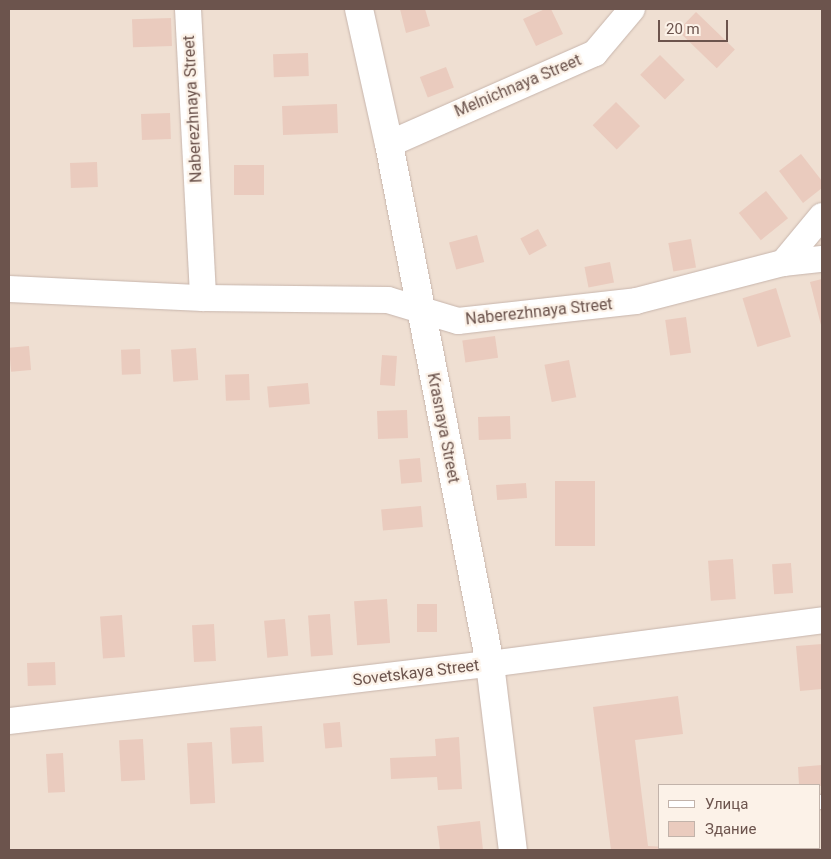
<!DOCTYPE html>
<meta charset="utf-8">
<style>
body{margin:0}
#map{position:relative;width:831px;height:859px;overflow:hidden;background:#f8eee3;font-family:Roboto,sans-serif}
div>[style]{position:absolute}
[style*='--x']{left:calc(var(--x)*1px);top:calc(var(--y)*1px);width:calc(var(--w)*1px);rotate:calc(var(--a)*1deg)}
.residential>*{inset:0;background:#efdfd2}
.building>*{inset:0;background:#eacbbe;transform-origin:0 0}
.roads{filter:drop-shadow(0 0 1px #c7b5ac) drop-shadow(0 0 1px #c7b5ac)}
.lane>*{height:14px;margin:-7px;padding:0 7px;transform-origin:7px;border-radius:7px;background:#fff}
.street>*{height:26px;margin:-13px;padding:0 13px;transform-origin:13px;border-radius:13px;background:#fff}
.secondary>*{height:28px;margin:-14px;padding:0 14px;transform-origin:14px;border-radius:14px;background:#fff}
span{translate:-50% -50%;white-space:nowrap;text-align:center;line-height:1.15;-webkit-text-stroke:4.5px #fcf2e8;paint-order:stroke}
.street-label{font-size:16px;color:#6c544d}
.frame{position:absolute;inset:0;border:10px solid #6c544d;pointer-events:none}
.legend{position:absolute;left:658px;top:784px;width:162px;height:65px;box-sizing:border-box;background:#fcf2e8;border:1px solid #c2b3aa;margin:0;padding:6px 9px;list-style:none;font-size:15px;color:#6c544d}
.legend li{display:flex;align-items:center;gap:10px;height:25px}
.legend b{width:25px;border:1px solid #c2b3aa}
.scale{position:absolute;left:658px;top:20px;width:70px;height:22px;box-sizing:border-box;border:2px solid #6c544d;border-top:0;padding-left:6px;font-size:15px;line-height:18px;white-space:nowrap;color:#6c544d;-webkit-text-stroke:4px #fcf2e8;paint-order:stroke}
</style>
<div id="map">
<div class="residential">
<div style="clip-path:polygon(evenodd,9px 9px,822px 9px,822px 850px,9px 850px,9px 9px,660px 785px,820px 785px,820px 848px,660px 848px,660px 785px)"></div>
</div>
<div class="building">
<div style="clip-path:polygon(400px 9px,425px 9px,430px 26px,406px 33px)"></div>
<div style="clip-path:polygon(545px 9px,551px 9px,563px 34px,536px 46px,523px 19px)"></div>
<div style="left:696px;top:12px;width:54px;height:26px;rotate:44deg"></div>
<div style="left:171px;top:18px;width:28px;height:39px;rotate:88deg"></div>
<div style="left:308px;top:53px;width:23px;height:35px;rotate:88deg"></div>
<div style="left:660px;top:55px;width:35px;height:28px;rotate:45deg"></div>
<div style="left:446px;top:67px;width:22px;height:28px;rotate:69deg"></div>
<div style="left:616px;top:102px;width:34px;height:33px;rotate:45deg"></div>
<div style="left:337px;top:104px;width:29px;height:55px;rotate:88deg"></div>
<div style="left:170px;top:113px;width:26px;height:29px;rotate:88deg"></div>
<div style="clip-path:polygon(801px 154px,822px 181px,822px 188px,803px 203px,779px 171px)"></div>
<div style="left:97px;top:162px;width:25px;height:27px;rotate:88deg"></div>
<div style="left:234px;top:165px;width:30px;height:30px"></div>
<div style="left:766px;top:191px;width:35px;height:35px;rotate:51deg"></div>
<div style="left:538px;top:229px;width:19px;height:20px;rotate:62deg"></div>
<div style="left:477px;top:235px;width:28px;height:29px;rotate:75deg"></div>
<div style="left:691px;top:239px;width:29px;height:23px;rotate:80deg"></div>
<div style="left:610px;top:262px;width:21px;height:26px;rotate:79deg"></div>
<div style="clip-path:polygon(822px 279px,822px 329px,810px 282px)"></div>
<div style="left:776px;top:288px;width:51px;height:35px;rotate:73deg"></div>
<div style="left:686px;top:317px;width:36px;height:21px;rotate:82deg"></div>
<div style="left:495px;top:336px;width:22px;height:33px;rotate:82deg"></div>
<div style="left:29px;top:346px;width:24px;height:20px;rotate:85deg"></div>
<div style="left:196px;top:348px;width:32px;height:25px;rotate:86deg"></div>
<div style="left:140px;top:349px;width:25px;height:19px;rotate:88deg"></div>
<div style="left:382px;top:355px;width:15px;height:30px;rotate:4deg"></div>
<div style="left:569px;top:360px;width:38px;height:25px;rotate:79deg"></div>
<div style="left:249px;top:374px;width:26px;height:24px;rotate:88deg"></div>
<div style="left:308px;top:383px;width:21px;height:41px;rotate:85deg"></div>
<div style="left:407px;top:410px;width:28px;height:30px;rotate:88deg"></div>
<div style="left:510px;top:416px;width:23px;height:32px;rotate:88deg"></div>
<div style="left:420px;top:458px;width:24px;height:21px;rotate:85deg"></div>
<div style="left:555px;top:481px;width:40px;height:65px"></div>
<div style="left:526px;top:483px;width:15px;height:30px;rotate:86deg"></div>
<div style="left:421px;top:506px;width:21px;height:40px;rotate:85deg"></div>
<div style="left:733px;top:559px;width:40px;height:25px;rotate:86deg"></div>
<div style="left:791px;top:563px;width:30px;height:19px;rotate:86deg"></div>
<div style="left:387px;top:599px;width:44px;height:33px;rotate:86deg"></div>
<div style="left:417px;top:604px;width:20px;height:28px"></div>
<div style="left:330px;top:614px;width:41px;height:22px;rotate:86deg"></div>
<div style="left:122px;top:615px;width:42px;height:22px;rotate:86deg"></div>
<div style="left:285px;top:619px;width:37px;height:21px;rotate:85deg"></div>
<div style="left:214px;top:624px;width:37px;height:22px;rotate:87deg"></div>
<div style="clip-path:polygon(822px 644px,822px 689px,800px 691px,796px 646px)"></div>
<div style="left:55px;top:662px;width:23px;height:28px;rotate:88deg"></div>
<div style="clip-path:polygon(678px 696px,683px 734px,635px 740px,648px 846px,731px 850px,611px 850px,593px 707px)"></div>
<div style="left:340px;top:722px;width:25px;height:17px;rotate:85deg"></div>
<div style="left:262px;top:726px;width:36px;height:32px;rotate:87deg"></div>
<div style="clip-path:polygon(459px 737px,462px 789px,438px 790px,437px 777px,391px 779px,390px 758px,436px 756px,435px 739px)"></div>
<div style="left:143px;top:739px;width:41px;height:24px;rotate:87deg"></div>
<div style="left:212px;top:742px;width:61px;height:25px;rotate:87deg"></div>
<div style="left:63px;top:753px;width:39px;height:17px;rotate:87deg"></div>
<div style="clip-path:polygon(822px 765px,822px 786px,799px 785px,798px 767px)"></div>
<div style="clip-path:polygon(480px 821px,483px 850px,440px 850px,437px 826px)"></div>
<div style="left:740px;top:848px;width:39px;height:2px"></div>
</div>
<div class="roads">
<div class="lane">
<div style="--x:820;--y:802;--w:2;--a:0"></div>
</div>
<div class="street">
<div style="--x:188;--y:9;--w:289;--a:87"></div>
<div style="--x:389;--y:144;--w:225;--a:-23.8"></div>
<div style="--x:595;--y:53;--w:57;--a:-49.9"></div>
<div style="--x:783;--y:263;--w:61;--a:-50.3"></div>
<div style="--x:9;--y:289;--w:194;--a:2.7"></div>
<div style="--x:203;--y:298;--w:185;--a:0.6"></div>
<div style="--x:388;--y:300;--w:73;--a:16.7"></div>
<div style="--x:458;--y:321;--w:179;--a:-6.4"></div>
<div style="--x:636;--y:301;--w:152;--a:-14.5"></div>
<div style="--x:783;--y:263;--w:39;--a:-6"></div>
<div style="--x:9;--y:721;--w:484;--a:-6.8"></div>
<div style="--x:490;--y:664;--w:335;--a:-7.5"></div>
</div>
<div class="secondary">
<div style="--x:359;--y:9;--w:138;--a:77.5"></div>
<div style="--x:389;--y:144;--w:530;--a:79.01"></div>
<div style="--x:490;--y:664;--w:187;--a:83"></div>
</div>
</div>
<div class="street-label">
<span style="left:518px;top:86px;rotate:-23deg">Melnichnaya Street</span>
<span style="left:193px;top:109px;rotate:-93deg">Naberezhnaya Street</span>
<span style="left:539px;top:312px;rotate:-6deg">Naberezhnaya Street</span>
<span style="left:443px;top:428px;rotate:79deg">Krasnaya Street</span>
<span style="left:416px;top:673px;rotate:-7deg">Sovetskaya Street</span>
</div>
<div class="frame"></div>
<ul class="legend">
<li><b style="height:6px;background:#fff"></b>Улица</li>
<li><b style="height:14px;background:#eacbbe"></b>Здание</li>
</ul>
<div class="scale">20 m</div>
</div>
